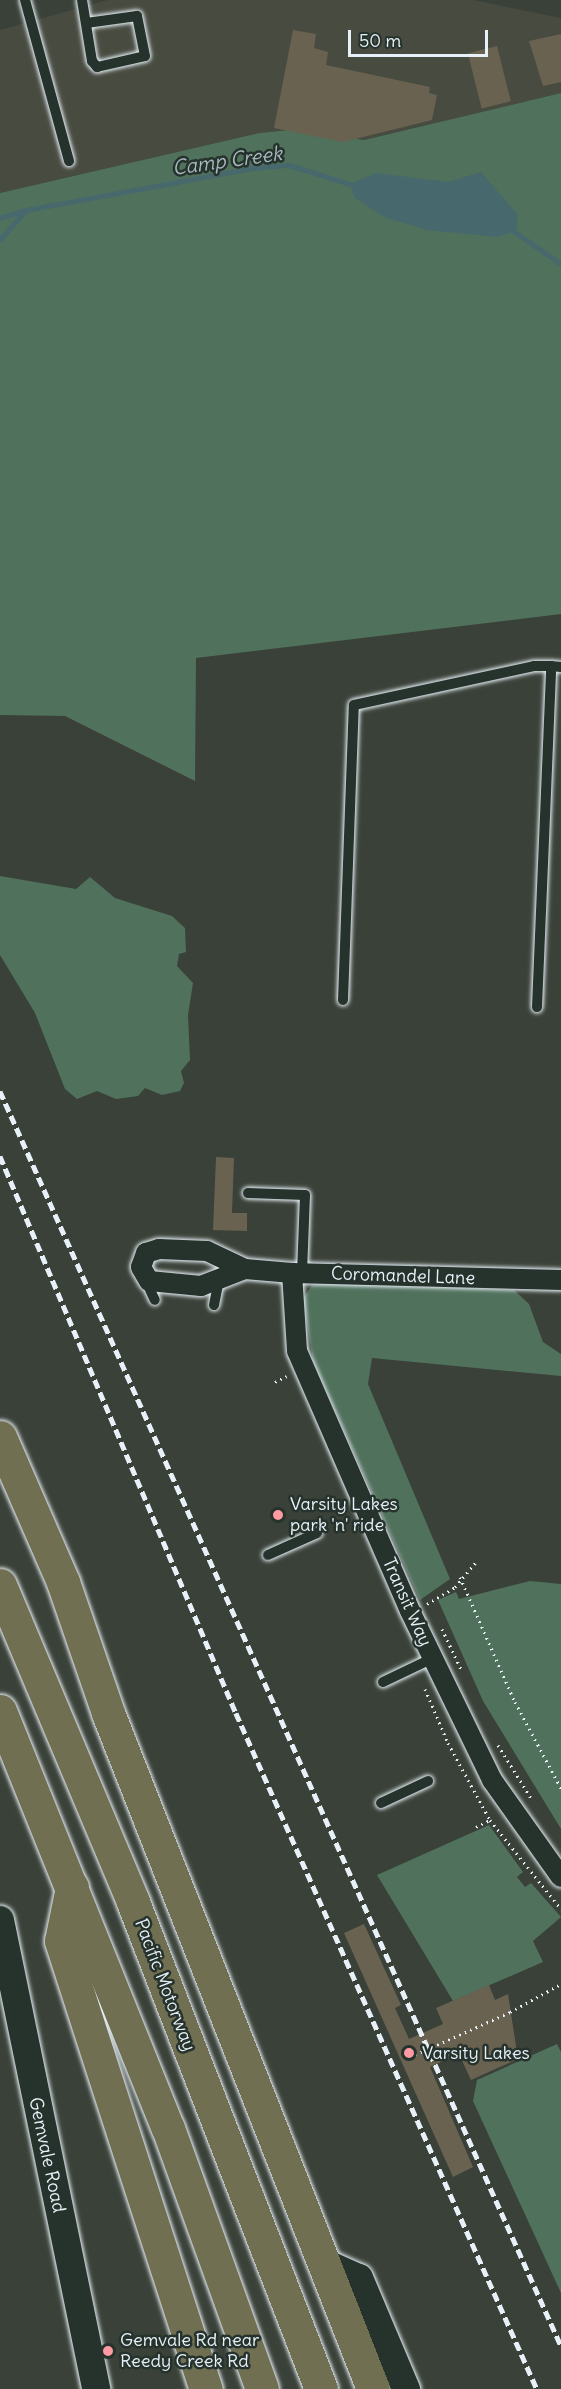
<!DOCTYPE html>
<style>
body{margin:0}
#map{position:relative;width:561px;height:2389px;overflow:hidden;background:#3a4138;font-family:Delius,sans-serif}
div>[style]{position:absolute}
[style*='--x']{left:calc(var(--x)*1px);top:calc(var(--y)*1px);width:calc(var(--w)*1px);rotate:calc(var(--a)*1deg)}
.built>*{inset:0;background:#484b40}
.green>*{inset:0;background:#50715c}
.water>*{inset:0;background:#47686d}
.stream>*{height:5px;margin:-2.5px;padding:0 2.5px;transform-origin:2.5px;border-radius:2.5px;background:#47686d}
.building>*{inset:0;background:#696251;transform-origin:0 0}
.path>*{height:3px;margin-top:-1.5px;transform-origin:0;background:repeating-linear-gradient(90deg,#e8f1f8 0 1.5px,transparent 0 6px)}
.roads{filter:drop-shadow(0 0 2px #e8f1f8) drop-shadow(0 0 2px #e8f1f8)}
.service>*{height:10px;margin:-5px;padding:0 5px;transform-origin:5px;border-radius:5px;background:#26332d}
.minor>*{height:20px;margin:-10px;padding:0 10px;transform-origin:10px;border-radius:10px;background:#26332d}
.secondary>*{height:28px;margin:-14px;padding:0 14px;transform-origin:14px;border-radius:14px;background:#26332d}
.motorway>*{height:33px;margin:-16.5px;padding:0 16.5px;transform-origin:16.5px;border-radius:16.5px;background:#716f52}
.rail>*{height:4.5px;margin-top:-2.25px;transform-origin:0;background:repeating-linear-gradient(90deg,#e8f1f8 0 9px,transparent 0 13.5px)}
.path-bridge>*{height:3px;margin-top:-1.5px;transform-origin:0;background:repeating-linear-gradient(90deg,#e8f1f8 0 1.5px,transparent 0 6px)}
.dots>*{width:16px;height:16px;translate:-50% -50%;box-sizing:border-box;border:3px solid #26332d;border-radius:50%}
span{translate:-50% -50%;white-space:nowrap;text-align:center;line-height:1.15;-webkit-text-stroke:5px #26332d;paint-order:stroke}
.street-label{font-size:18px;color:#e8f1f8}
.poi-label{font-size:18px;color:#e8f1f8}
.left{translate:0 -50%;text-align:left}
.water-label{font-size:20px;color:#a8bac0;font-style:italic}
.scale{position:absolute;left:348px;top:30px;width:140px;height:27px;box-sizing:border-box;border:3px solid #e8f1f8;border-top:0;padding-left:8px;font-size:18px;line-height:21px;white-space:nowrap;color:#e8f1f8;-webkit-text-stroke:4px #26332d;paint-order:stroke}
</style>
<div id="map">
<div class="built">
<div style="clip-path:polygon(108px 0,473px 0,561px 18px,561px 93px,364px 140px,299px 129px,259px 133px,0 193px,0 30px)"></div>
</div>
<div class="green">
<div style="clip-path:polygon(561px 93px,561px 614px,196px 658px,195px 781px,65px 716px,0 715px,0 193px,259px 133px,299px 129px,364px 140px)"></div>
<div style="clip-path:polygon(0 876px,76px 889px,90px 877px,115px 898px,172px 916px,185px 928px,186px 952px,179px 954px,177px 966px,193px 983px,188px 1015px,190px 1060px,181px 1071px,184px 1083px,180px 1091px,162px 1095px,145px 1088px,138px 1096px,116px 1099px,97px 1091px,77px 1099px,65px 1089px,35px 1013px,0 955px)"></div>
<div style="clip-path:polygon(321px 1283px,514px 1290px,529px 1304px,543px 1342px,561px 1354px,561px 1376px,372px 1358px,368px 1384px,450px 1579px,420px 1600px,313px 1361px,303px 1299px,312px 1285px)"></div>
<div style="clip-path:polygon(530px 1581px,561px 1584px,561px 1829px,483px 1701px,438px 1600px,456px 1592px,459px 1599px)"></div>
<div style="clip-path:polygon(489px 1825px,523px 1872px,517px 1877px,525px 1887px,531px 1883px,561px 1917px,533px 1941px,543px 1962px,453px 2001px,377px 1875px)"></div>
<div style="clip-path:polygon(557px 2044px,561px 2052px,561px 2293px,473px 2101px,477px 2080px)"></div>
</div>
<div class="water">
<div style="clip-path:polygon(481px 172px,518px 215px,516px 231px,497px 237px,427px 230px,384px 217px,354px 197px,350px 184px,376px 173px,448px 182px)"></div>
</div>
<div class="stream">
<div style="--x:0;--y:218;--w:25;--a:-18"></div>
<div style="--x:512;--y:230;--w:60;--a:34.8"></div>
<div style="--x:0;--y:239;--w:39;--a:-48"></div>
<div style="--x:26;--y:210;--w:230;--a:-10.5"></div>
<div style="--x:252;--y:168;--w:37;--a:-5"></div>
<div style="--x:289;--y:165;--w:70;--a:17.4"></div>
</div>
<div class="building">
<div style="clip-path:polygon(293px 30px,316px 34px,314px 48px,328px 52px,326px 65px,430px 87px,429px 93px,437px 95px,432px 120px,343px 142px,274px 128px)"></div>
<div style="clip-path:polygon(561px 34px,561px 82px,543px 86px,529px 41px)"></div>
<div style="left:497px;top:46px;width:57px;height:30px;rotate:76deg"></div>
<div style="clip-path:polygon(216px 1157px,234px 1158px,232px 1213px,247px 1213px,247px 1231px,213px 1230px)"></div>
<div style="clip-path:polygon(364px 1924px,401px 2005px,395px 2008px,409px 2039px,443px 2024px,436px 2008px,489px 1985px,495px 2000px,508px 1994px,518px 2059px,471px 2080px,459px 2054px,430px 2067px,473px 2167px,453px 2177px,344px 1933px)"></div>
</div>
<div class="path">
<div style="--x:275;--y:1382;--w:13;--a:-27"></div>
<div style="--x:460;--y:1577;--w:137;--a:66.3"></div>
<div style="--x:515;--y:1702;--w:98;--a:61.9"></div>
<div style="--x:427;--y:1604;--w:33;--a:-31"></div>
<div style="--x:455;--y:1587;--w:34;--a:-50"></div>
<div style="--x:442;--y:1629;--w:44;--a:64.6"></div>
<div style="--x:425;--y:1689;--w:59;--a:66.9"></div>
<div style="--x:448;--y:1743;--w:88;--a:61.4"></div>
<div style="--x:490;--y:1820;--w:114;--a:51.4"></div>
<div style="--x:498;--y:1745;--w:62;--a:58.1"></div>
<div style="--x:476;--y:1827;--w:16;--a:-27"></div>
<div style="--x:510;--y:2012;--w:58;--a:-28.8"></div>
</div>
<div class="roads">
<div class="service">
<div style="--x:25;--y:0;--w:167;--a:74.7"></div>
<div style="--x:82;--y:0;--w:62;--a:80.7"></div>
<div style="--x:92;--y:61;--w:8;--a:50"></div>
<div style="--x:97;--y:67;--w:49;--a:-12.9"></div>
<div style="--x:145;--y:56;--w:41;--a:-101.3"></div>
<div style="--x:137;--y:16;--w:51;--a:172.2"></div>
<div style="--x:343;--y:1000;--w:295;--a:-87.9"></div>
<div style="--x:354;--y:705;--w:184;--a:-12.2"></div>
<div style="--x:534;--y:666;--w:17;--a:0"></div>
<div style="--x:537;--y:1007;--w:341;--a:-87.6"></div>
<div style="--x:551;--y:666;--w:10;--a:6"></div>
<div style="--x:248;--y:1193;--w:57;--a:2"></div>
<div style="--x:305;--y:1195;--w:78;--a:92.2"></div>
<div style="--x:145;--y:1279;--w:23;--a:65"></div>
<div style="--x:214;--y:1305;--w:25;--a:-79"></div>
<div style="--x:268;--y:1555;--w:54;--a:-24.2"></div>
<div style="--x:383;--y:1682;--w:55;--a:-25.6"></div>
<div style="--x:381;--y:1803;--w:52;--a:-25.1"></div>
</div>
<div class="minor">
<div style="--x:245;--y:1269;--w:47;--a:158.9"></div>
<div style="--x:201;--y:1286;--w:52;--a:-174.5"></div>
<div style="--x:149;--y:1281;--w:16;--a:-120"></div>
<div style="--x:141;--y:1267;--w:15;--a:-70"></div>
<div style="--x:146;--y:1253;--w:14;--a:-17"></div>
<div style="--x:159;--y:1249;--w:48;--a:2.4"></div>
<div style="--x:207;--y:1251;--w:42;--a:25.3"></div>
<div style="--x:245;--y:1269;--w:47;--a:4.9"></div>
<div style="--x:292;--y:1273;--w:269;--a:1.5"></div>
<div style="--x:292;--y:1273;--w:78;--a:86.3"></div>
<div style="--x:297;--y:1351;--w:283;--a:66.5"></div>
<div style="--x:410;--y:1611;--w:188;--a:64.1"></div>
<div style="--x:492;--y:1780;--w:119;--a:54.6"></div>
</div>
<div class="secondary">
<div style="--x:0;--y:1920;--w:479;--a:78.4"></div>
<div style="--x:327;--y:2264;--w:35;--a:24"></div>
<div style="--x:359;--y:2278;--w:121;--a:67.1"></div>
</div>
<div class="motorway">
<div style="--x:0;--y:1437;--w:158;--a:66.5"></div>
<div style="--x:63;--y:1582;--w:139;--a:71"></div>
<div style="--x:108;--y:1713;--w:726;--a:68.59"></div>
<div style="--x:0;--y:1585;--w:344;--a:67.2"></div>
<div style="--x:133;--y:1902;--w:522;--a:68.89"></div>
<div style="--x:0;--y:1711;--w:450;--a:68.1"></div>
<div style="--x:168;--y:2128;--w:277;--a:70.2"></div>
<div style="--x:72;--y:1887;--w:55;--a:101.5"></div>
<div style="--x:61;--y:1941;--w:471;--a:72.1"></div>
</div>
</div>
<div class="rail">
<div style="--x:0;--y:1091;--w:1375;--a:65.91"></div>
<div style="--x:0;--y:1156;--w:605;--a:67.04"></div>
<div style="--x:236;--y:1713;--w:740;--a:66"></div>
</div>
<div class="path-bridge">
<div style="--x:410;--y:2057;--w:110;--a:-24.2"></div>
</div>
<div class="dots">
<div style="left:278px;top:1515px;background:#ff9aa2"></div>
<div style="left:409px;top:2053px;background:#ff9aa2"></div>
<div style="left:108px;top:2351px;background:#ff9aa2"></div>
</div>
<div class="street-label">
<span style="left:403px;top:1276px;rotate:2deg">Coromandel Lane</span>
<span style="left:407px;top:1602px;rotate:66deg">Transit Way</span>
<span style="left:165px;top:1985px;rotate:69deg">Pacific Motorway</span>
<span style="left:47px;top:2155px;rotate:78deg">Gemvale Road</span>
</div>
<div class="poi-label">
<span class="left" style="left:290px;top:1515px">Varsity Lakes<br>park 'n' ride</span>
<span class="left" style="left:422px;top:2053px">Varsity Lakes</span>
<span class="left" style="left:120px;top:2351px">Gemvale Rd near<br>Reedy Creek Rd</span>
</div>
<div class="water-label">
<span style="left:227px;top:160px;rotate:-8deg">Camp Creek</span>
</div>
<div class="scale">50 m</div>
</div>
